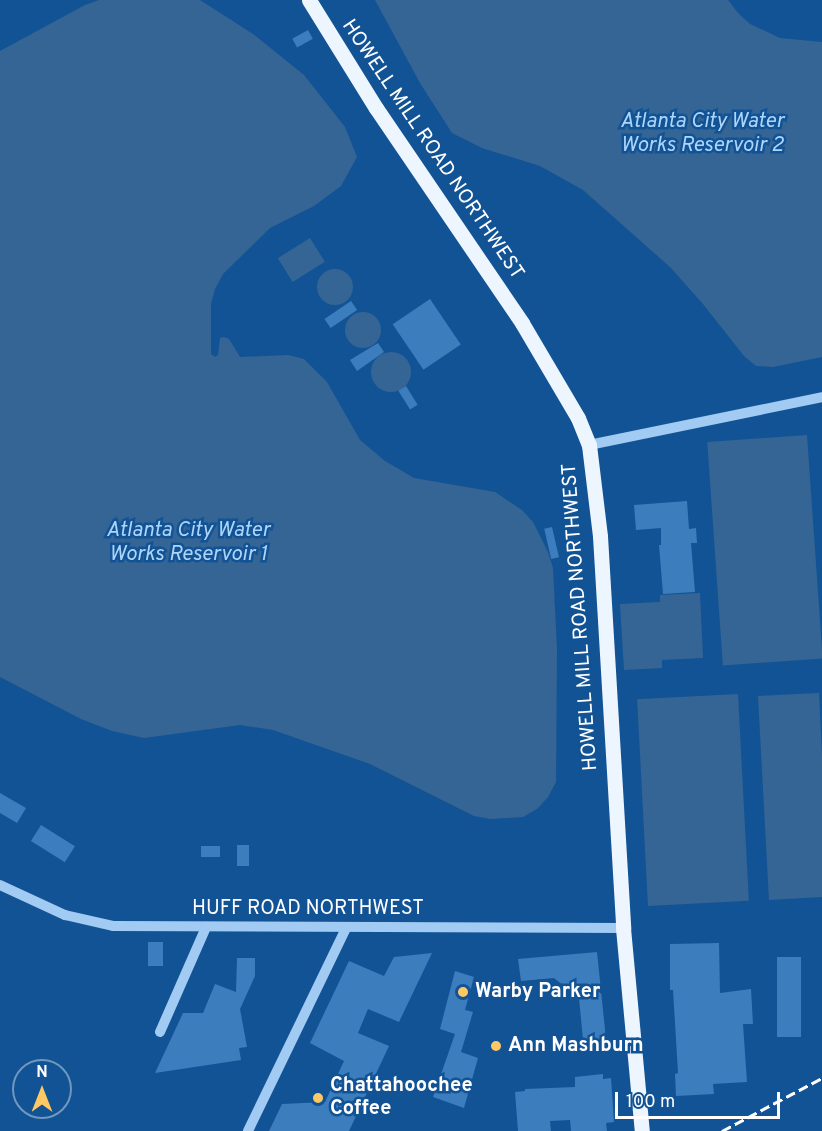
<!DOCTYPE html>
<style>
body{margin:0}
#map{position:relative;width:822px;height:1131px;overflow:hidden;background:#125395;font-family:Overpass,sans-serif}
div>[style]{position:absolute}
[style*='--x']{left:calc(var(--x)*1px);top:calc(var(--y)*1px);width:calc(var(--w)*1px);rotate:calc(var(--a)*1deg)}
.water>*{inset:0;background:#356595;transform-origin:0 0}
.round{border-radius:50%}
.building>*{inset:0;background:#3b7dbd;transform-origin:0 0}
.minor>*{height:10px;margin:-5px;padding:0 5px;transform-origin:5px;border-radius:5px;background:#a1cbf3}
.major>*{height:15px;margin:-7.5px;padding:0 7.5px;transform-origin:7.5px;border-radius:7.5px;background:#edf5ff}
.rail>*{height:3px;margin-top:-1.5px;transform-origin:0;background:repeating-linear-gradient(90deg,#fff 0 10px,transparent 0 14.5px)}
.dots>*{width:16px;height:16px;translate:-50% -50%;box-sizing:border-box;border:3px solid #125395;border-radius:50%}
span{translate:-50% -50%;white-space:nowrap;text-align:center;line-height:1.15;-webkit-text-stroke:5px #125395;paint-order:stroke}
.street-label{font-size:20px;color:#fff}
.poi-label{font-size:20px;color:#fff;font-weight:700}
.left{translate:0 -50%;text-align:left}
.water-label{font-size:21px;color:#add5fa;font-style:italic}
.north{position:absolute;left:12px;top:1059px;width:60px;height:60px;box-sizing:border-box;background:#125395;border:2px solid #7198bf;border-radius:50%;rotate:0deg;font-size:16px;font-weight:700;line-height:24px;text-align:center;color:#fff}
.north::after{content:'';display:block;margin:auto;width:21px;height:27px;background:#ffc863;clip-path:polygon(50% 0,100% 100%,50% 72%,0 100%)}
.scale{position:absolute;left:615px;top:1092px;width:165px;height:27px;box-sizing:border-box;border:3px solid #fff;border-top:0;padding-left:8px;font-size:18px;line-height:21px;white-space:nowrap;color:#fff;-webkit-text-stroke:4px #125395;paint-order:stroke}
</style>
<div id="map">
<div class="water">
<div style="clip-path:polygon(99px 0,200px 0,253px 34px,304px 75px,345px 127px,357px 157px,341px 186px,314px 206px,270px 228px,223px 274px,215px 289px,211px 304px,211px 354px,215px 357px,218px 355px,220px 338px,224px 337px,229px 339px,240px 357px,288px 355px,304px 359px,327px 382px,360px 440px,385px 461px,414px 478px,495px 492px,522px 510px,533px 522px,548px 552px,553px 568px,557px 650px,556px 782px,548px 797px,537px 809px,523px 817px,490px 819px,474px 816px,370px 764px,273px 730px,240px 725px,144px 738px,112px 731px,81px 719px,0 677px,0 51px,85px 5px)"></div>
<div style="clip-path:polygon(375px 0,728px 0,738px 13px,750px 24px,780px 38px,822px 42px,822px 357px,773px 367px,756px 366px,744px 356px,703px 304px,670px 267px,583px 190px,540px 166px,482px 148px,452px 133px,420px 83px)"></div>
<div style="left:310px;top:238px;width:28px;height:38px;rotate:58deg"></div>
<div class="round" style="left:317px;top:269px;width:36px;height:36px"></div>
<div class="round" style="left:345px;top:312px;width:36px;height:36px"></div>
<div class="round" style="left:371px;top:352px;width:40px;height:40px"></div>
<div style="left:807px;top:435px;width:224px;height:100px;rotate:86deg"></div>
<div style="clip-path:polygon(700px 593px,703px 658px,662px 660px,662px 668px,624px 670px,620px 604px,660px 602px,660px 595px)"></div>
<div style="clip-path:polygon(819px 693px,822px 756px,822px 897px,769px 900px,758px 696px)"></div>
<div style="left:738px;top:694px;width:207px;height:101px;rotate:87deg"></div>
</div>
<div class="building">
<div style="left:308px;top:30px;width:10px;height:18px;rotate:61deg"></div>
<div style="left:430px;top:299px;width:55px;height:45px;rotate:56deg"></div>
<div style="left:351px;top:301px;width:11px;height:32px;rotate:56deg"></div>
<div style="clip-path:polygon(378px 343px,384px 352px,357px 371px,350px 360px)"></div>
<div style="left:406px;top:386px;width:22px;height:9px;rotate:58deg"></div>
<div style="clip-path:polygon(687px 501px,689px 529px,696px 528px,697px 543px,691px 543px,695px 592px,663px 594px,659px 545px,661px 545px,661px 528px,636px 530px,634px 505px)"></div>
<div style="left:552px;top:527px;width:31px;height:8px;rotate:77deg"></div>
<div style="clip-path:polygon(0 793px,26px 808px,17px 823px,0 813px)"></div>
<div style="left:41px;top:825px;width:40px;height:19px;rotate:32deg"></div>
<div style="left:237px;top:845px;width:12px;height:21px"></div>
<div style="left:201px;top:846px;width:19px;height:11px"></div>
<div style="left:148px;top:942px;width:15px;height:24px"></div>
<div style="clip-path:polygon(719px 943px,720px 993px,751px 989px,753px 1024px,743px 1024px,747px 1082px,713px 1084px,714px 1094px,676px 1096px,675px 1074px,678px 1073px,673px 990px,670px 990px,670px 944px)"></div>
<div style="clip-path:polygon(597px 952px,606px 1039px,583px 1040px,579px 998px,554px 978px,521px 981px,518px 959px)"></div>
<div style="clip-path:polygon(432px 953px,399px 1022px,368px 1009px,358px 1033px,389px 1046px,349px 1131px,269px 1131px,282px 1104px,325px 1102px,344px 1061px,310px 1043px,349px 961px,384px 976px,394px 957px)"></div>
<div style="left:777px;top:957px;width:24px;height:80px"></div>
<div style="clip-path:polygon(237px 958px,255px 958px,255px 976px,240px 1009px,247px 1047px,239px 1048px,241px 1060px,155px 1073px,183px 1013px,203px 1013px,215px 984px,236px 992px)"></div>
<div style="clip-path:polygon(455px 971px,474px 977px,465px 1010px,473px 1012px,461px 1052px,478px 1058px,464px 1108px,433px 1097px,455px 1034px,440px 1029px)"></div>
<div style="clip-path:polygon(603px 1074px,603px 1079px,611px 1078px,614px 1122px,606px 1123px,607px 1131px,571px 1131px,570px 1120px,550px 1121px,551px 1131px,518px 1131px,515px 1092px,525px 1091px,525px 1089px,575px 1087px,575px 1077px)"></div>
</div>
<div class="minor">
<div style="--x:589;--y:445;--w:238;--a:-11.6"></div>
<div style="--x:0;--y:885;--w:72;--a:24.8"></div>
<div style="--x:65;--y:915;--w:49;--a:12.9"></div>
<div style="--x:113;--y:926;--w:510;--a:0.22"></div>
<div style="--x:160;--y:1032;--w:115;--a:-66.3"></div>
<div style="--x:248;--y:1131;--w:225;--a:-64.2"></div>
</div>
<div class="major">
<div style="--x:309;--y:0;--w:127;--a:58.2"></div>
<div style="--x:376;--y:108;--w:260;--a:55.8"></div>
<div style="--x:522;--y:323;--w:110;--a:59.5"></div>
<div style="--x:578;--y:418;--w:29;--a:68"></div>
<div style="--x:589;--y:445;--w:92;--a:83.1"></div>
<div style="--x:600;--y:536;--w:393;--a:86.6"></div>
<div style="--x:623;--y:928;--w:204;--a:84.7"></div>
</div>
<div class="rail">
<div style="--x:722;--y:1131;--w:113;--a:-27.9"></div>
</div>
<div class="dots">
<div style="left:463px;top:992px;background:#ffc863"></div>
<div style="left:496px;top:1046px;background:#ffc863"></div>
<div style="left:318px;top:1098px;background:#ffc863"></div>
</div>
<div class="street-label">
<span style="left:432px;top:150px;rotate:56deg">HOWELL MILL ROAD NORTHWEST</span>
<span style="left:581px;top:617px;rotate:-94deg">HOWELL MILL ROAD NORTHWEST</span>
<span style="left:308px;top:909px">HUFF ROAD NORTHWEST</span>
</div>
<div class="poi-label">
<span class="left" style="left:475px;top:992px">Warby Parker</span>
<span class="left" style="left:508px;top:1046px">Ann Mashburn</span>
<span class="left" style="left:330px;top:1098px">Chattahoochee<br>Coffee</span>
</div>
<div class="water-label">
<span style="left:702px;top:134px">Atlanta City Water<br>Works Reservoir 2</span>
<span style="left:188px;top:543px">Atlanta City Water<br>Works Reservoir 1</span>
</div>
<div class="north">N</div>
<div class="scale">100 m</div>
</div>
